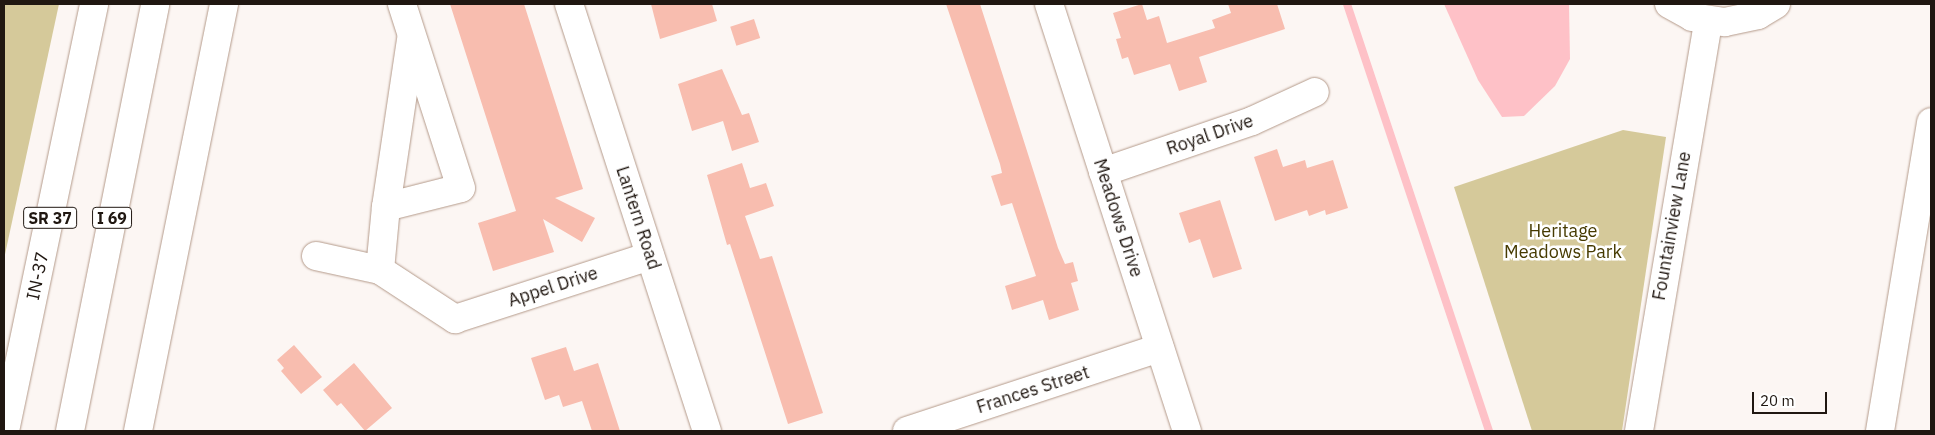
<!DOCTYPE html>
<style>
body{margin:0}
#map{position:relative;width:1935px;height:435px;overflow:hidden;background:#fcf6f3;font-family:"IBM Plex Sans",sans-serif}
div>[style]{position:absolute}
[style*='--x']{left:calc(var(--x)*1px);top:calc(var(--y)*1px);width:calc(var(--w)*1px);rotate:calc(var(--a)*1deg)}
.green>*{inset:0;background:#d5c99a}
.water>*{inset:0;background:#fec1c7}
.stream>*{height:8px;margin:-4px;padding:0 4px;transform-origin:4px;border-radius:4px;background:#fec1c7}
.building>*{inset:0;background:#f8bdaf;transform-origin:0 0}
.roads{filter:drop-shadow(0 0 1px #b49a8a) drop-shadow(0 0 1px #b49a8a)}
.minor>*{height:28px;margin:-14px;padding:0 14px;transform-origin:14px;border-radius:14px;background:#fff}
.highway>*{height:28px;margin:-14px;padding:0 14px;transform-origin:14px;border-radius:14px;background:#fff}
span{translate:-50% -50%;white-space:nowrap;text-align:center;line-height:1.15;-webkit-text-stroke:5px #fff;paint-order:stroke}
.shield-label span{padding:1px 4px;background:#fff;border:1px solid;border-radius:4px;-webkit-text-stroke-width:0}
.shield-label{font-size:16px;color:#201711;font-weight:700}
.street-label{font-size:18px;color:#201711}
.park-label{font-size:18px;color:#463a01}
.frame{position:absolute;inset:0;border:5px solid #201711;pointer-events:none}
.scale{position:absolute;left:1752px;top:392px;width:75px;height:22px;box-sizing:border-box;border:2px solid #201711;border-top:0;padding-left:6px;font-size:15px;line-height:18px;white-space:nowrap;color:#201711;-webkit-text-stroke:4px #fff;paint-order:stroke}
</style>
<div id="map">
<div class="green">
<div style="clip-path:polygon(4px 4px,59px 4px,4px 259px)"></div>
<div style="clip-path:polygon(1623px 130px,1666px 137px,1622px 431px,1532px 431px,1454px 187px)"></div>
</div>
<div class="water">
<div style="clip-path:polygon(1444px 4px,1569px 4px,1570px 59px,1555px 86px,1524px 116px,1502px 117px,1478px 80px)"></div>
</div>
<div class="stream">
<div style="--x:1347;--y:4;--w:450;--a:71.6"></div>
</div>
<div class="building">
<div style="clip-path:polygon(450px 4px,524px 4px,583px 189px,555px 198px,595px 218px,582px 242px,543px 219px,554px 252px,493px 271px,478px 223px,516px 211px)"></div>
<div style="clip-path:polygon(651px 4px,712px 4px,717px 21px,660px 39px)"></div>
<div style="clip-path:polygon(946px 4px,980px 4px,1058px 248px,1065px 264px,1073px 262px,1078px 281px,1071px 283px,1079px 310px,1049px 320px,1043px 300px,1012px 310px,1005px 286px,1036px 276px,1012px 203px,1001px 206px,991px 176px,1002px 173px,1000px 164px)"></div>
<div style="clip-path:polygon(1142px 4px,1147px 20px,1159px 16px,1167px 43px,1215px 28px,1212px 20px,1231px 13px,1228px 4px,1277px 4px,1285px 29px,1199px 57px,1207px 82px,1179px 91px,1170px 64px,1134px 75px,1128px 57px,1122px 59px,1116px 39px,1121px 38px,1113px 13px)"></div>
<div style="left:754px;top:19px;width:20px;height:25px;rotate:72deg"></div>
<div style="clip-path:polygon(722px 69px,742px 115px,749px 113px,759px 142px,732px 151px,723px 121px,692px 131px,678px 84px)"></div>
<div style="clip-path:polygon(1277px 149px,1283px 167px,1305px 160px,1307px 168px,1333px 160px,1348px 208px,1326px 215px,1325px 210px,1309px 216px,1307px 210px,1275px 221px,1254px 157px)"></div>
<div style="clip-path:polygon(742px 163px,750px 188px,766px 183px,774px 206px,745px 216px,760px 259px,772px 256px,823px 413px,788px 424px,730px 244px,727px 245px,707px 175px)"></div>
<div style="clip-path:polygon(1220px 200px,1242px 269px,1213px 278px,1200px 239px,1189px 243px,1179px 213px)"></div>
<div style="clip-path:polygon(294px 345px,322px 377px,301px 394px,281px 371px,284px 368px,277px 360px)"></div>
<div style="clip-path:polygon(566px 347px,574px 371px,598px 363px,620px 431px,592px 431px,582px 401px,563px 407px,559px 395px,545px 400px,531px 358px)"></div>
<div style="clip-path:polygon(354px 363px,392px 408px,365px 431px,341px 403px,337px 406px,323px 390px)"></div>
</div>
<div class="roads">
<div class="minor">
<div style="--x:569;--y:4;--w:449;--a:72.1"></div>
<div style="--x:1049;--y:4;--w:449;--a:72.1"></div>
<div style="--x:1669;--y:4;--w:26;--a:29"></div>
<div style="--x:1692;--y:17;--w:33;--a:9"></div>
<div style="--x:1725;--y:22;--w:34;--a:-12"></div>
<div style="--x:1758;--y:15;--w:21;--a:-31"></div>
<div style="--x:1103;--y:172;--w:157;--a:-18.9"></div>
<div style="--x:1252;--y:121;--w:69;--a:-24.7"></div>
<div style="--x:386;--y:207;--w:169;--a:-81.5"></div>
<div style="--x:316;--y:256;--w:66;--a:12.3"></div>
<div style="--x:380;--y:270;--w:90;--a:33.2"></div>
<div style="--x:455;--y:319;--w:205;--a:-17.9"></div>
<div style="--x:380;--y:270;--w:63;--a:-84.6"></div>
<div style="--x:386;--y:207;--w:77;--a:-14.2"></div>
<div style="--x:461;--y:188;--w:193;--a:-107.8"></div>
<div style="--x:907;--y:431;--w:266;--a:-18.2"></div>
<div style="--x:1639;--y:431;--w:416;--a:-80.4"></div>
<div style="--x:1880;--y:431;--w:313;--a:-80.6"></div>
</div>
<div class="highway">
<div style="--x:5;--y:431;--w:436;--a:-78.2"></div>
<div style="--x:70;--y:431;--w:435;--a:-78.7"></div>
<div style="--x:138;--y:431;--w:436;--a:-78.6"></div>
</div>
</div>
<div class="shield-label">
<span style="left:50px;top:218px">SR 37</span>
<span style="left:112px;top:218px">I 69</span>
</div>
<div class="street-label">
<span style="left:1210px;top:135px;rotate:-19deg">Royal Drive</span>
<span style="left:638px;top:218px;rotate:72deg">Lantern Road</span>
<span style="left:1118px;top:218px;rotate:72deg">Meadows Drive</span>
<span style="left:1672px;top:226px;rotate:-80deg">Fountainview Lane</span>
<span style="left:38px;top:276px;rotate:-78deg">IN-37</span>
<span style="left:553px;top:287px;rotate:-18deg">Appel Drive</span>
<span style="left:1033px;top:390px;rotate:-18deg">Frances Street</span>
</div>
<div class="park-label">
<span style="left:1563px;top:242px">Heritage<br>Meadows Park</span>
</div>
<div class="frame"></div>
<div class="scale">20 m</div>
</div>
